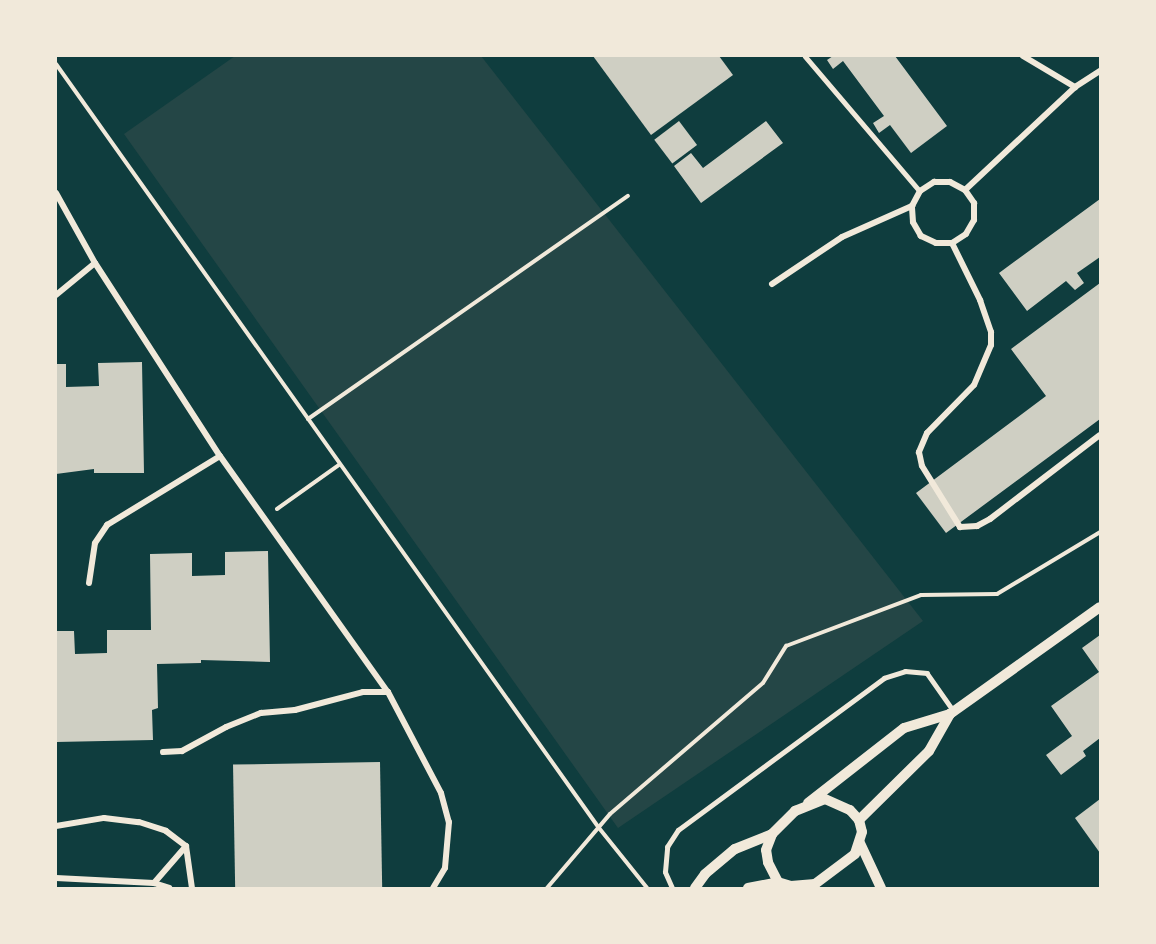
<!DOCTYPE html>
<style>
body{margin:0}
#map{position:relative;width:1156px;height:944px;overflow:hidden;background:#0f3d3e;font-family:Mulish,sans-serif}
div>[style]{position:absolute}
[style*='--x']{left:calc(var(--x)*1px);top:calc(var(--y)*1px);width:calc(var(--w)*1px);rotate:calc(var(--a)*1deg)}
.green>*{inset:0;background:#244646}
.building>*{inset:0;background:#cfcfc3;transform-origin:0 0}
.path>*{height:4px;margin:-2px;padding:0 2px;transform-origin:2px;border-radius:2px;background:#f1e9da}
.service>*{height:4.5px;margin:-2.25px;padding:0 2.25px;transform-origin:2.25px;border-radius:2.25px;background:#f1e9da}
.minor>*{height:6px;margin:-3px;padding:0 3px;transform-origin:3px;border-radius:3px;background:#f1e9da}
.tertiary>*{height:10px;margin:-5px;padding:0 5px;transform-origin:5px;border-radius:5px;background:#f1e9da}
span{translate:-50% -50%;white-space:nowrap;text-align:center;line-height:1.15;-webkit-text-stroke:6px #f1e9da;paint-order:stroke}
.frame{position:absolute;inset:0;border:57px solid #f1e9da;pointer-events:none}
</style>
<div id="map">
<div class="green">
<div style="clip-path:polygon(235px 56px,481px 56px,923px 621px,618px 828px,124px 134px)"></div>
</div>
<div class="building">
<div style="clip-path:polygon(593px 56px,719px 56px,733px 75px,651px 135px)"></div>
<div style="clip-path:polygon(833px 56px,895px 56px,947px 126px,911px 153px,890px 125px,879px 133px,873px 123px,884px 116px,843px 61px,833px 69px,827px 60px)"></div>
<div style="left:679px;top:121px;width:30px;height:31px;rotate:53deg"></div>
<div style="clip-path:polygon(766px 121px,783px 143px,701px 203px,674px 166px,691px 153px,703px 168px)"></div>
<div style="clip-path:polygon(1100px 199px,1100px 257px,1077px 273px,1084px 283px,1075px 290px,1066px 281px,1027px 311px,999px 273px)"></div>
<div style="clip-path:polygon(1100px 283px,1100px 419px,946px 533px,916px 493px,1046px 396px,1011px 349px)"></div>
<div style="clip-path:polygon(142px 362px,144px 473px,94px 473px,94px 469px,56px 474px,56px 364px,66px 364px,66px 387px,99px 386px,98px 363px)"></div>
<div style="clip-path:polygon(268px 551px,270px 662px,201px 660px,201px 663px,157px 664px,158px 708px,152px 710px,153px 740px,56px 742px,56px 631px,74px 631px,75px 654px,107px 653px,107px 630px,151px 630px,150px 554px,192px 553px,192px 576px,225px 575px,225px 552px)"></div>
<div style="clip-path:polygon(1100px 635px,1100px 738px,1083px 751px,1086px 756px,1061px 775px,1046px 755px,1072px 736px,1051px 706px,1099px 672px,1082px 648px)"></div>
<div style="left:380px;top:762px;width:126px;height:147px;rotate:89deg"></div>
<div style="clip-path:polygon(1100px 799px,1100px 853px,1075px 818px)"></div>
</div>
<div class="path">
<div style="--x:56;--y:64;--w:937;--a:54.6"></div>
<div style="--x:599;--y:828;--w:77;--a:51.3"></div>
<div style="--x:308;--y:419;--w:390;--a:-34.9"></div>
<div style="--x:277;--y:509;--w:77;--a:-35.5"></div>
<div style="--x:547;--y:888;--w:97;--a:-49.6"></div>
<div style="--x:610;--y:814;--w:201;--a:-40.6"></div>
<div style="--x:763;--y:683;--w:44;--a:-58.1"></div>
<div style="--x:786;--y:646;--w:144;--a:-20.7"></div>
<div style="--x:921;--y:595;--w:76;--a:-0.8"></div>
<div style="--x:997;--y:594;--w:120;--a:-31"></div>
</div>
<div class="service">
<div style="--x:805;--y:56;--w:177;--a:49.6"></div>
<div style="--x:672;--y:888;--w:17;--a:-114"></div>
<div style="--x:665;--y:872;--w:25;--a:-85"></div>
<div style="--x:667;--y:847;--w:20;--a:-57"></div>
<div style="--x:678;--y:830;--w:256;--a:-36.4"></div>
<div style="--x:884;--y:678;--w:22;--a:-18"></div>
<div style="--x:905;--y:671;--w:22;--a:5"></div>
<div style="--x:927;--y:673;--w:45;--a:54.9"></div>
</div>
<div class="minor">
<div style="--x:1023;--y:56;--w:61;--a:30.8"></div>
<div style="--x:1075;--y:87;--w:30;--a:-33"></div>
<div style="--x:965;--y:190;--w:151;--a:-43.1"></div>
<div style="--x:56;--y:193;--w:80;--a:60.9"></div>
<div style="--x:95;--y:263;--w:230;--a:57.1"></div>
<div style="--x:220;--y:456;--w:290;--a:54.6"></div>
<div style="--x:388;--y:692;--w:114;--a:62.3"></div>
<div style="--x:441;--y:793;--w:30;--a:75"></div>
<div style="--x:449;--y:822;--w:46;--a:95"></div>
<div style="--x:445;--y:868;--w:23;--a:121"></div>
<div style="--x:952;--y:243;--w:64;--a:63.8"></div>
<div style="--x:980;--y:300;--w:34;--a:71"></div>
<div style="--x:991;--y:332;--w:13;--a:90"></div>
<div style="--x:991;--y:345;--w:43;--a:113"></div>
<div style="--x:974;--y:385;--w:67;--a:134.4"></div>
<div style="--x:927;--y:433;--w:21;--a:113"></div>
<div style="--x:919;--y:452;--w:14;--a:78"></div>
<div style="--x:922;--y:466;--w:72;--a:58.1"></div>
<div style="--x:960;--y:527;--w:17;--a:-3"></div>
<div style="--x:977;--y:526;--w:15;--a:-28"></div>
<div style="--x:990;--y:519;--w:138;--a:-37.4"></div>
<div style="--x:772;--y:284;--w:84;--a:-33.9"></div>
<div style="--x:842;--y:237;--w:77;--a:-23.9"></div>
<div style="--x:912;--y:206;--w:17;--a:-62"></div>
<div style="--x:920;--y:191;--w:17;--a:-33"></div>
<div style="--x:934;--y:182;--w:16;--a:0"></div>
<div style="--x:950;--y:182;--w:17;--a:28"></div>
<div style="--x:965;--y:190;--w:16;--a:55"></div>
<div style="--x:974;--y:203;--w:17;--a:90"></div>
<div style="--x:974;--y:220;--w:16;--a:120"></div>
<div style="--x:966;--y:234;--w:17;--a:147"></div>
<div style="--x:952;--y:243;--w:16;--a:180"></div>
<div style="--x:936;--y:243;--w:17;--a:-155"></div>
<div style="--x:921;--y:236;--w:16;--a:-120"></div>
<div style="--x:913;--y:222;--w:16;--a:-94"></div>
<div style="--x:56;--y:295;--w:50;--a:-39.4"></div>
<div style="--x:89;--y:583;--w:40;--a:-81.5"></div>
<div style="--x:95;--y:543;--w:22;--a:-56"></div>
<div style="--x:107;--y:525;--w:132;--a:-31.4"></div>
<div style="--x:163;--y:752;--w:19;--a:-3"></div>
<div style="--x:182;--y:751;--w:50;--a:-28.6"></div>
<div style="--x:226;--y:727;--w:38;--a:-22"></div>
<div style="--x:261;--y:713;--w:34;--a:-5"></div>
<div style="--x:295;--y:710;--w:70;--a:-14.8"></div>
<div style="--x:363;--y:692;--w:25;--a:0"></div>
<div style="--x:56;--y:826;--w:49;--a:-9.5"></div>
<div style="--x:104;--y:818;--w:35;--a:7"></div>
<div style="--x:139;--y:822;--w:28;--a:18"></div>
<div style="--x:166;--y:831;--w:25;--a:37"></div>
<div style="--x:186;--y:846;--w:42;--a:81.9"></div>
<div style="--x:56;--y:878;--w:98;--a:2.9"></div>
<div style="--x:154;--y:883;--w:16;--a:18"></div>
<div style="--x:154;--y:883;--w:49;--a:-49.1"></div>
</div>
<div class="tertiary">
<div style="--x:825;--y:799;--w:27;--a:24"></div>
<div style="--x:850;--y:810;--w:13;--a:48"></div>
<div style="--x:859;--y:820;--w:12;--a:76"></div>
<div style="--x:862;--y:832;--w:23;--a:108"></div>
<div style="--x:855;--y:854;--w:50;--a:143.1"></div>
<div style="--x:815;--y:884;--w:24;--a:175"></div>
<div style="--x:791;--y:886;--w:14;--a:-163"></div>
<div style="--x:778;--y:882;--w:22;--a:-117"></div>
<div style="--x:768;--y:862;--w:12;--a:-99"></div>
<div style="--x:766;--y:850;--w:17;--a:-69"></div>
<div style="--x:772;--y:834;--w:33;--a:-45"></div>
<div style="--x:795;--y:811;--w:32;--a:-22"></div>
<div style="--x:808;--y:803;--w:122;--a:-38"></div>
<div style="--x:904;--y:728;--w:48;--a:-16.9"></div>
<div style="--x:950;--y:714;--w:184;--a:-35.5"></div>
<div style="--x:859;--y:820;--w:98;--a:-44.6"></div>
<div style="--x:929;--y:751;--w:43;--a:-60.4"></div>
<div style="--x:860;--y:843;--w:50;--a:65"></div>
<div style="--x:695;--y:888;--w:17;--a:-54"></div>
<div style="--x:705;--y:874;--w:39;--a:-40"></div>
<div style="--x:735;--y:849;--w:40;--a:-22"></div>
<div style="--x:748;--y:888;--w:31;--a:-11"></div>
</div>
<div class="frame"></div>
</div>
